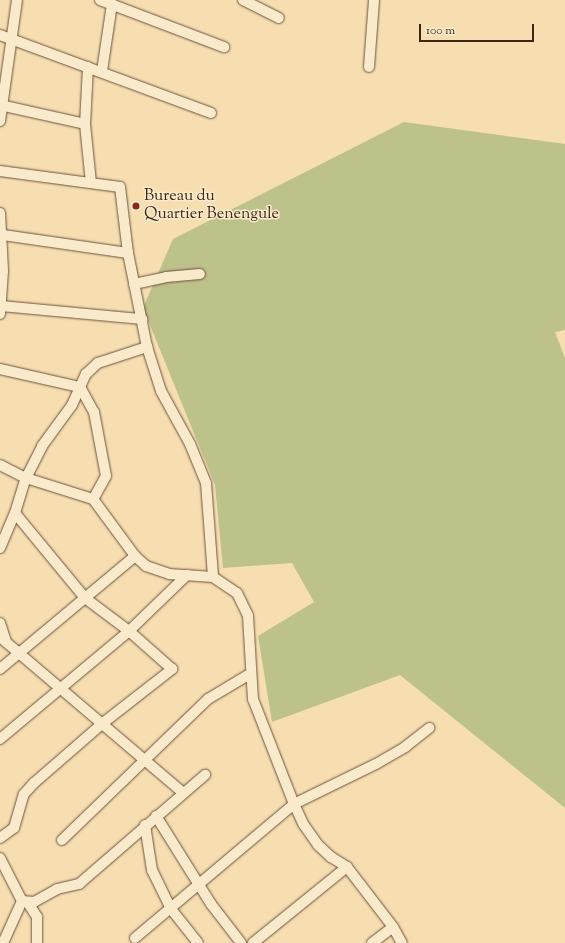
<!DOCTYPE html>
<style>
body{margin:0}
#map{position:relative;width:565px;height:943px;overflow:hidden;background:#f6deb1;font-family:"Sorts Mill Goudy",serif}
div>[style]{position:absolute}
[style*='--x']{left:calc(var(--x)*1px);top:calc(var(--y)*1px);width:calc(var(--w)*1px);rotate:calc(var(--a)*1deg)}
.green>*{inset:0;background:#bdc18a}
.roads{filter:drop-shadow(0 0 1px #6e523b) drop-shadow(0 0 1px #6e523b)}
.minor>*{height:10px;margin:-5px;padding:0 5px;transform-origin:5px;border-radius:5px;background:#f9eacc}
.dots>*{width:11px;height:11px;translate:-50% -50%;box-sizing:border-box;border:2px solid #f9eacc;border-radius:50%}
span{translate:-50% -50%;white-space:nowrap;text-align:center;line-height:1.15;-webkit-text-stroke:3px #f9eacc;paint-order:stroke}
.poi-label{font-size:16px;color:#412414}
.left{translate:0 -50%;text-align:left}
.scale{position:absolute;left:419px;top:24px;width:115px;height:18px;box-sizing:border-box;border:2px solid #412414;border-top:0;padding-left:5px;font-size:12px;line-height:14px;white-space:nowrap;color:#412414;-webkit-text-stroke:3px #f9eacc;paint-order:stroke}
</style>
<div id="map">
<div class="green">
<div style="clip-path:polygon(404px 122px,565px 144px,565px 330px,555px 332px,565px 358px,565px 808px,400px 675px,272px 722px,258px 636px,314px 602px,292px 563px,223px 568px,215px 485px,143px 308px,173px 239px)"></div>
</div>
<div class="roads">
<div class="minor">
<div style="--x:100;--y:0;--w:133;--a:20.8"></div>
<div style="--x:243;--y:0;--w:40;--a:26.6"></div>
<div style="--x:0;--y:35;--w:225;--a:20.3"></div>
<div style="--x:88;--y:67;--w:57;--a:93"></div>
<div style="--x:85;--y:124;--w:59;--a:84.2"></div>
<div style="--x:369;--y:67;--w:67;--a:-85.7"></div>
<div style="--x:102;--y:71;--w:68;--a:-81.5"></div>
<div style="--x:0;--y:105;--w:87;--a:12.6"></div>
<div style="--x:0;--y:121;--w:122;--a:-82"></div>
<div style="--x:0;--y:171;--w:121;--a:7.6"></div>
<div style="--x:120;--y:187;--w:66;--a:83.1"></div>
<div style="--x:128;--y:253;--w:96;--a:78.6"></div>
<div style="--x:147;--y:347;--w:46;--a:72.3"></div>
<div style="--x:161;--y:391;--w:60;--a:61.3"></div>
<div style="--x:190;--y:444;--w:42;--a:67.7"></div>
<div style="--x:206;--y:483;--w:94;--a:85.7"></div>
<div style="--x:0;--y:213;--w:58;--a:87"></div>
<div style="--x:3;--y:271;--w:43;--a:94"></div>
<div style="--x:3;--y:235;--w:126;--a:8.2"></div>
<div style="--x:134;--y:284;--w:33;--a:-12"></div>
<div style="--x:166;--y:277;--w:34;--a:-5"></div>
<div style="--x:1;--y:306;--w:142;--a:5.3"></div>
<div style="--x:0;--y:369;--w:82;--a:12.7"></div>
<div style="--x:80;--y:387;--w:29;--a:61"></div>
<div style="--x:94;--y:412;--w:65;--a:79.4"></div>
<div style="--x:106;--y:476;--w:26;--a:119"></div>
<div style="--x:0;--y:465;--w:29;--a:27"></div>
<div style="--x:26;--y:478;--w:70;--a:17.4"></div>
<div style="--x:93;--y:499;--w:71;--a:53.6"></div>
<div style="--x:135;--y:556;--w:15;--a:42"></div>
<div style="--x:146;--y:566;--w:24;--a:19"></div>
<div style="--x:169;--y:574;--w:44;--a:3.9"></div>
<div style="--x:213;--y:577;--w:29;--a:34"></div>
<div style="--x:237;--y:593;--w:25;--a:64"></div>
<div style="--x:248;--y:616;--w:83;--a:86.6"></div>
<div style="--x:253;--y:699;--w:113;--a:68.7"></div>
<div style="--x:294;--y:804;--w:23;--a:65"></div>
<div style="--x:304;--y:825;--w:24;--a:55"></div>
<div style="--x:318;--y:845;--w:18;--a:43"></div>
<div style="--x:331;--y:857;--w:19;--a:32"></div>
<div style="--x:347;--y:867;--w:76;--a:52.5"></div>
<div style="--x:393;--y:927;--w:18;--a:61"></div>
<div style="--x:0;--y:548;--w:38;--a:-67"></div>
<div style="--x:0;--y:623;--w:20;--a:72"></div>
<div style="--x:0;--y:637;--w:240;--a:40.4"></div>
<div style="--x:0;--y:669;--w:176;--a:-39.9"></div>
<div style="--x:0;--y:739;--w:168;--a:-39.9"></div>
<div style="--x:129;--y:631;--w:81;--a:-44"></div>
<div style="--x:156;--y:816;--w:104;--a:58"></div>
<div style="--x:211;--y:904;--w:49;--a:52.4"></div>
<div style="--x:145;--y:825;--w:46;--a:81.2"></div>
<div style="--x:152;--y:870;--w:43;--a:64"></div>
<div style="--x:171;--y:909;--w:43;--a:51.5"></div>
<div style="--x:0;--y:838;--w:17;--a:-36"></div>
<div style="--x:14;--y:828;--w:35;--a:-74"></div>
<div style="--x:24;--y:794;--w:15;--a:-48"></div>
<div style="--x:34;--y:783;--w:91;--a:-41"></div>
<div style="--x:103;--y:723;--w:88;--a:-38"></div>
<div style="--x:172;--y:669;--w:57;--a:-138.5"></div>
<div style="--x:129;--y:631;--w:55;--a:-143.1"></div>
<div style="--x:85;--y:598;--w:110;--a:-129.5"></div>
<div style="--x:15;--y:513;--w:37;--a:-73"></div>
<div style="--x:26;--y:478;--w:36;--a:-63"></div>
<div style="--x:42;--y:446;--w:51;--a:-53.8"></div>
<div style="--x:72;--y:405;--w:34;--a:-66"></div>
<div style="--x:86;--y:374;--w:16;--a:-43"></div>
<div style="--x:98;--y:363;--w:52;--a:-18.1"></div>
<div style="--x:62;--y:840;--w:203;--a:-44"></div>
<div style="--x:208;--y:699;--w:49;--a:-30.8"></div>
<div style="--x:0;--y:858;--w:48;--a:62.9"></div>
<div style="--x:22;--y:901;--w:46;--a:114.3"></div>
<div style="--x:22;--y:901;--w:12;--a:5"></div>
<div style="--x:34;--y:902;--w:26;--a:-29"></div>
<div style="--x:57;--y:889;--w:23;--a:-13"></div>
<div style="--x:79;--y:884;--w:167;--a:-40.9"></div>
<div style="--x:28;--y:903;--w:17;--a:57"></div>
<div style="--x:37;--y:917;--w:26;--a:90"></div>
<div style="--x:135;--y:938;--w:208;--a:-40.1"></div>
<div style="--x:294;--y:804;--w:91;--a:-26"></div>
<div style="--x:376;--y:764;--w:34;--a:-30"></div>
<div style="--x:405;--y:747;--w:31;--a:-38"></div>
<div style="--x:253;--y:943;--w:121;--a:-39"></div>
<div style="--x:372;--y:943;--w:26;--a:-37"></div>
</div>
</div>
<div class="dots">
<div style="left:136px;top:206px;background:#8f2418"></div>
</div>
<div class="poi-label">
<span class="left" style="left:144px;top:206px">Bureau du<br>Quartier Benengule</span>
</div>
<div class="scale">100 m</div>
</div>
